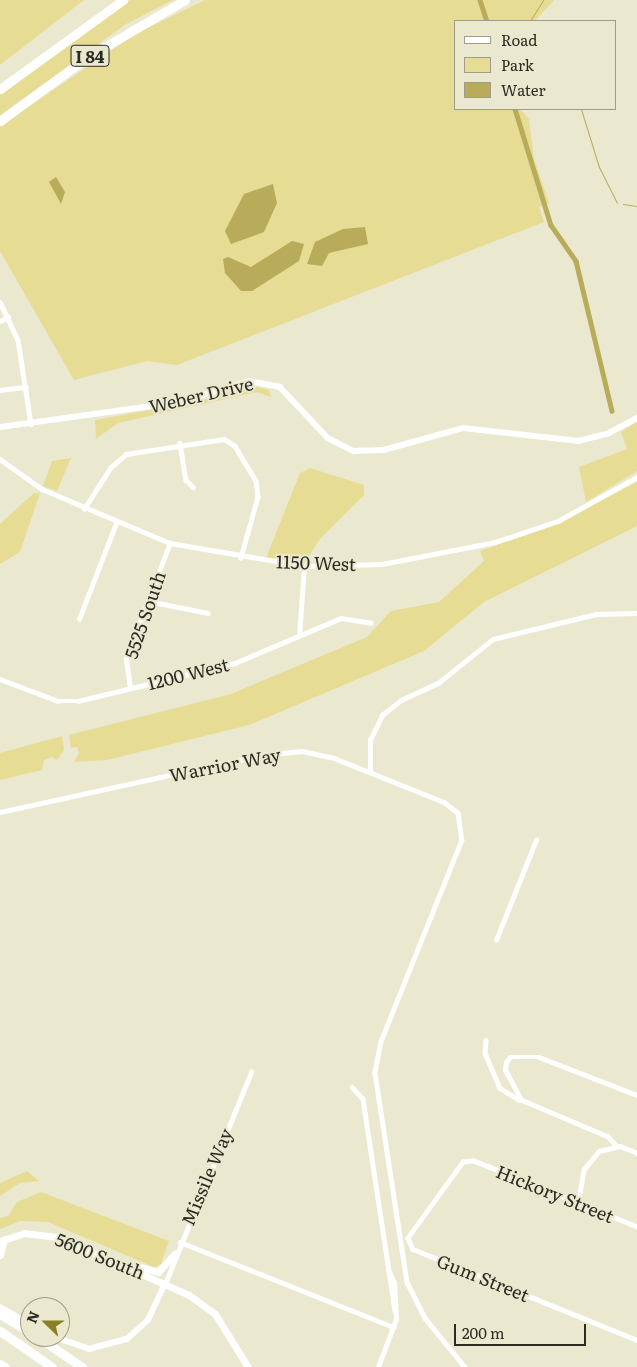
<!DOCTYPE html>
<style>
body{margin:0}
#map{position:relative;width:637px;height:1367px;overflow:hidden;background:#ebe8d0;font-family:Literata,serif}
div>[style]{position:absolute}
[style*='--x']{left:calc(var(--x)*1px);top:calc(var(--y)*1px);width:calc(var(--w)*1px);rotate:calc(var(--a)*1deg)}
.green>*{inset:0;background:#e6dc94}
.water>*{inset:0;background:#b8ac5b}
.stream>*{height:1px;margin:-0.5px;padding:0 0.5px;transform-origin:0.5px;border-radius:0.5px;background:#b8ac5b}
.canal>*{height:4.5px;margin:-2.25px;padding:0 2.25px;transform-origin:2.25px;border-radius:2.25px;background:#b8ac5b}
.minor>*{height:4.5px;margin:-2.25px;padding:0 2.25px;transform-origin:2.25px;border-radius:2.25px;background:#fff}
.tertiary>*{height:5.5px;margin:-2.75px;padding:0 2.75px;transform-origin:2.75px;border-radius:2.75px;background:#fff}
.secondary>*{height:7px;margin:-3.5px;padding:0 3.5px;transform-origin:3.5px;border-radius:3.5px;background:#fff}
.motorway>*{height:9px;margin:-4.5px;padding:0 4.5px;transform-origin:4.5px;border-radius:4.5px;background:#fff}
span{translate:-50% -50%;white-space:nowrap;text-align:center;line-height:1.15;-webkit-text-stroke:4px #ebe8d0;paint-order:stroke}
.shield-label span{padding:1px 4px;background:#ebe8d0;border:1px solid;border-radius:4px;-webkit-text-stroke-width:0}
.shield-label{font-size:16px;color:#2c2b22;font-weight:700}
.street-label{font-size:18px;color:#2c2b22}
.legend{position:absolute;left:454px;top:20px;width:162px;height:90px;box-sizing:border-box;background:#ebe8d0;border:1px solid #9f9c8a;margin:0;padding:6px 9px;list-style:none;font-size:15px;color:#2c2b22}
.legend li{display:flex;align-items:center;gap:10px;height:25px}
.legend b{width:25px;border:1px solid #9f9c8a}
.north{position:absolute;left:20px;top:1297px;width:50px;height:50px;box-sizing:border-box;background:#ebe8d0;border:1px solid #9f9c8a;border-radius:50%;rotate:292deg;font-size:14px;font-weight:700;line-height:20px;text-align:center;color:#2c2b22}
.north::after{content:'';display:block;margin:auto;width:18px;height:22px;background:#8b7f25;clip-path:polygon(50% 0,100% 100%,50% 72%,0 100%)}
.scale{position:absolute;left:454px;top:1324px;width:132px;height:22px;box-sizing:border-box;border:2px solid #2c2b22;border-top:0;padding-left:6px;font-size:15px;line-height:18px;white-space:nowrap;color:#2c2b22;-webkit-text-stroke:4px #ebe8d0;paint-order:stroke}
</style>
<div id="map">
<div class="green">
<div style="clip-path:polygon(0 0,84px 0,0 65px)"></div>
<div style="clip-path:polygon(130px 0,173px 0,126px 24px,0 115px,0 94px)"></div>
<div style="clip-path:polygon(205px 0,554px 0,535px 21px,456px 21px,456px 109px,520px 109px,529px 119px,534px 159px,549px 203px,539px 207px,544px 222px,177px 365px,147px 361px,74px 380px,0 251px,0 126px,137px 33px)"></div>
<div style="clip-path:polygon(247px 385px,269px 390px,271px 397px,257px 392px,118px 423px,96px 439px,95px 420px,204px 400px)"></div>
<div style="clip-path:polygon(637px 422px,637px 471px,586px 502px,579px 467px,627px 449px,621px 432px)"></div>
<div style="clip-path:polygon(71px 458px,57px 491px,43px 486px,52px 461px)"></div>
<div style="clip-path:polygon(310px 468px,364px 485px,364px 495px,320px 539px,305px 562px,266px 558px,300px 473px)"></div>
<div style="clip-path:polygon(637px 482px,637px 526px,484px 602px,424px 651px,249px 725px,107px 760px,74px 762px,79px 753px,77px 747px,71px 748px,69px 735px,231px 694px,367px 637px,391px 611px,439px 602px,484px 561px,480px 551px,557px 524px)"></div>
<div style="clip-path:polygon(34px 493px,40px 493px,20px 552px,0 564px,0 524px)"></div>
<div style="clip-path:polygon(62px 736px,64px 750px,57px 760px,52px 757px,44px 760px,42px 770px,0 780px,0 753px)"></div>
<div style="clip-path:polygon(27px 1171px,39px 1181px,20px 1183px,0 1196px,0 1183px)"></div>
<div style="clip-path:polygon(41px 1192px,169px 1241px,161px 1264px,154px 1267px,48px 1222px,20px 1221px,0 1229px,0 1218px,8px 1216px,17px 1202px)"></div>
</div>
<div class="water">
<div style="clip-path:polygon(56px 177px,65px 192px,61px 204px,49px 182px)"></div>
<div style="clip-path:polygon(273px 184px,277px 203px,264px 232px,231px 244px,225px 231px,244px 194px)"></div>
<div style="clip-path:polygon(365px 227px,368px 244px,329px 253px,322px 266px,307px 264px,315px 242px,343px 229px)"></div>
<div style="clip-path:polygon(292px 241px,304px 244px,299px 261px,252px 291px,241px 291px,225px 273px,223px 259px,228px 257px,251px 267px)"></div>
</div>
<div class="stream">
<div style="--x:530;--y:21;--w:25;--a:-58"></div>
<div style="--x:581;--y:109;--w:61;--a:72.8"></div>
<div style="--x:599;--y:167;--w:40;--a:63.4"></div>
<div style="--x:623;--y:204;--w:14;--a:8"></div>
</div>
<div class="canal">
<div style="--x:480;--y:0;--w:22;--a:72"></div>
<div style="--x:515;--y:109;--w:121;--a:72.8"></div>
<div style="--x:551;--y:225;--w:44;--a:55.2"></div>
<div style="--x:576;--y:261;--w:154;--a:76.5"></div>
</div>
<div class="minor">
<div style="--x:0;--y:302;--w:42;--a:64.7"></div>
<div style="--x:18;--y:340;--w:85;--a:81.2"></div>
<div style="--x:0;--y:321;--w:9;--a:-27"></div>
<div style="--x:0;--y:390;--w:26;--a:-7"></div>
<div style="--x:180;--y:443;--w:37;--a:81"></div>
<div style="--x:186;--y:480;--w:10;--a:45"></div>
<div style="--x:0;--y:459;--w:52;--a:35.5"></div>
<div style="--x:42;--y:489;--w:139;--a:22.9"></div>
<div style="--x:170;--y:543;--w:136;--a:9.7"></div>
<div style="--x:304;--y:566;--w:78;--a:-1.5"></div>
<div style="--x:382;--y:564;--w:115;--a:-11"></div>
<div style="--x:495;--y:542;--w:66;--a:-18.4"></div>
<div style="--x:558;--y:521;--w:90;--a:-29.1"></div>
<div style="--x:84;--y:509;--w:49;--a:-57.6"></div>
<div style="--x:110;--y:468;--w:21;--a:-41"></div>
<div style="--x:126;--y:454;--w:99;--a:-8.7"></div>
<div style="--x:224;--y:439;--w:13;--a:32"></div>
<div style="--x:235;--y:446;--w:41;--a:59"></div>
<div style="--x:256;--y:481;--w:16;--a:83"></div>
<div style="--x:258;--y:497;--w:63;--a:105.6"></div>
<div style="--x:148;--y:601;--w:61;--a:11.3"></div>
<div style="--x:79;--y:619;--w:103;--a:-68.9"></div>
<div style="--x:299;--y:636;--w:70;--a:-85.9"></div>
<div style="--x:0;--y:679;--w:62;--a:20.8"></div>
<div style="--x:58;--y:701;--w:20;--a:0"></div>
<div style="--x:78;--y:701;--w:162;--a:-13.6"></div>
<div style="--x:235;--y:663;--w:115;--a:-23"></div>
<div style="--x:341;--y:618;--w:30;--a:9"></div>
<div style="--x:130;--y:688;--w:30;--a:-98"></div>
<div style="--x:126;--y:658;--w:123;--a:-69.1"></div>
<div style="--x:370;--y:772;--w:32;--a:-90"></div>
<div style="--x:370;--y:740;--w:28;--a:-64"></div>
<div style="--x:382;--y:715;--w:24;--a:-38"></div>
<div style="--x:401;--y:700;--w:41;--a:-24.7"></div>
<div style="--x:438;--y:683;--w:70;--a:-38.7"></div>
<div style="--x:493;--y:639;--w:106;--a:-13.6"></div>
<div style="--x:596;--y:614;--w:41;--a:-1.4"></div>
<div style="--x:0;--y:812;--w:267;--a:-12.3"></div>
<div style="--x:261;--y:755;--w:41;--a:-5.6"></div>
<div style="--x:302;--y:751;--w:33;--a:12"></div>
<div style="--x:334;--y:758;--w:118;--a:21.8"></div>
<div style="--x:444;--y:802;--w:18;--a:38"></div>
<div style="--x:458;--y:813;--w:27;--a:82"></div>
<div style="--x:462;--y:840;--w:217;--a:111.9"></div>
<div style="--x:381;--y:1041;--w:33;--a:101"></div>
<div style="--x:375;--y:1073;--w:211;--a:81.3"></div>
<div style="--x:407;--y:1282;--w:40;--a:63.4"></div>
<div style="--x:425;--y:1318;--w:63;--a:50.8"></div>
<div style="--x:496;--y:940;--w:108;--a:-68.2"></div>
<div style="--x:486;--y:1040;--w:13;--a:94"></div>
<div style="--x:485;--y:1053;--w:38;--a:67"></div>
<div style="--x:500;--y:1088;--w:22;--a:32"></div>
<div style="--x:352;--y:1087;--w:16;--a:47"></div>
<div style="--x:363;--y:1099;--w:214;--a:81.4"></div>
<div style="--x:616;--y:1146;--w:12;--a:-132"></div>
<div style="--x:608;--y:1137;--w:95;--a:-157"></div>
<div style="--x:521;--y:1100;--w:34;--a:-118"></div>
<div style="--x:505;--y:1070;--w:8;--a:-83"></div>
<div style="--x:506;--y:1062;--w:6;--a:-51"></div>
<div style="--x:510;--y:1057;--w:29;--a:0"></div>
<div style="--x:539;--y:1057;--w:105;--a:21.2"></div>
<div style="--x:571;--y:1200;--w:9;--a:-27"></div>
<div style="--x:579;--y:1196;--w:27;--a:-80"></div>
<div style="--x:584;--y:1169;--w:23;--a:-50"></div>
<div style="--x:599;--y:1151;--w:22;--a:-13"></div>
<div style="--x:620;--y:1146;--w:18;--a:22"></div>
<div style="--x:637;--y:1227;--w:176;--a:-158"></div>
<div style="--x:474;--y:1161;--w:11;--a:175"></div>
<div style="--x:463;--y:1162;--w:94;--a:125.9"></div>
<div style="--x:408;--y:1238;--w:12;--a:66"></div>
<div style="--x:413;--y:1249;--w:242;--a:22.1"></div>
<div style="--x:180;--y:1242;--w:230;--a:21.7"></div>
<div style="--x:165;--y:1284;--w:229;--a:-67.9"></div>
<div style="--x:378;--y:1367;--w:51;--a:-69.4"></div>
<div style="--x:396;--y:1319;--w:36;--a:-93"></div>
<div style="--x:394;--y:1283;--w:14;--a:-115"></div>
</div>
<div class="tertiary">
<div style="--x:0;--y:427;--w:182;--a:-7.9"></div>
<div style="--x:180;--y:402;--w:73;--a:-16.7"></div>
<div style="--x:250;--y:381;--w:31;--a:11"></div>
<div style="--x:280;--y:387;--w:70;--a:46.7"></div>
<div style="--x:328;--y:438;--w:29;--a:27"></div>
<div style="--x:354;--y:451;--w:30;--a:-2"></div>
<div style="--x:384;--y:450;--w:82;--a:-15.6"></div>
<div style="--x:463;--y:428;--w:116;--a:6.4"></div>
<div style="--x:578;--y:441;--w:32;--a:-14"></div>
<div style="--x:609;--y:433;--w:32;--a:-28"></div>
<div style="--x:0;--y:1307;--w:34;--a:30"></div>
<div style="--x:55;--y:1337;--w:36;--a:19"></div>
<div style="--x:89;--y:1349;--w:39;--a:-15"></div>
<div style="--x:127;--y:1339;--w:28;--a:-42"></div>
<div style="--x:148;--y:1320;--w:40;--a:-65"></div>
</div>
<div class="secondary">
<div style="--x:0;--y:1241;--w:25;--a:-18"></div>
<div style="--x:24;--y:1233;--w:33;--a:7"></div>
<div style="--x:57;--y:1237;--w:144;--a:23.7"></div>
<div style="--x:189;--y:1295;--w:32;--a:36"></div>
<div style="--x:215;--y:1314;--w:62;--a:58.1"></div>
<div style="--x:0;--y:1255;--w:16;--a:-76"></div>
<div style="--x:137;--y:1266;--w:22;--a:16"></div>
<div style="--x:158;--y:1272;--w:25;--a:-47"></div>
</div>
<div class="motorway">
<div style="--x:0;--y:89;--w:152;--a:-35.9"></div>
<div style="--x:0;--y:121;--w:110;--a:-36.1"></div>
<div style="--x:89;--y:56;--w:111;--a:-30.3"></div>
<div style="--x:0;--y:1314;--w:35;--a:31"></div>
<div style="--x:0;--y:1331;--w:63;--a:34.7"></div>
<div style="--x:38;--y:1337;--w:53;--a:34.3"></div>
<div style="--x:0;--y:1364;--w:6;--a:31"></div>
</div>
<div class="shield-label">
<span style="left:90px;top:56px">I 84</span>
</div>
<div class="street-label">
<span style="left:201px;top:395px;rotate:-13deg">Weber Drive</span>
<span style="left:316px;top:563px;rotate:2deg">1150 West</span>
<span style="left:145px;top:615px;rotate:-71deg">5525 South</span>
<span style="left:188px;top:674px;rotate:-14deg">1200 West</span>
<span style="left:225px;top:765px;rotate:-11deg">Warrior Way</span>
<span style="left:207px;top:1177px;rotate:-67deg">Missile Way</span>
<span style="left:555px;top:1194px;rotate:22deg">Hickory Street</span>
<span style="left:100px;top:1256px;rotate:22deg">5600 South</span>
<span style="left:483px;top:1278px;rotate:22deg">Gum Street</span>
</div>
<ul class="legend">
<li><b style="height:6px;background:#fff"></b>Road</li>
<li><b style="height:14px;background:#e6dc94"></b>Park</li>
<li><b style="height:14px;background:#b8ac5b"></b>Water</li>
</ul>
<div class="north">N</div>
<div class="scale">200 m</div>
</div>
